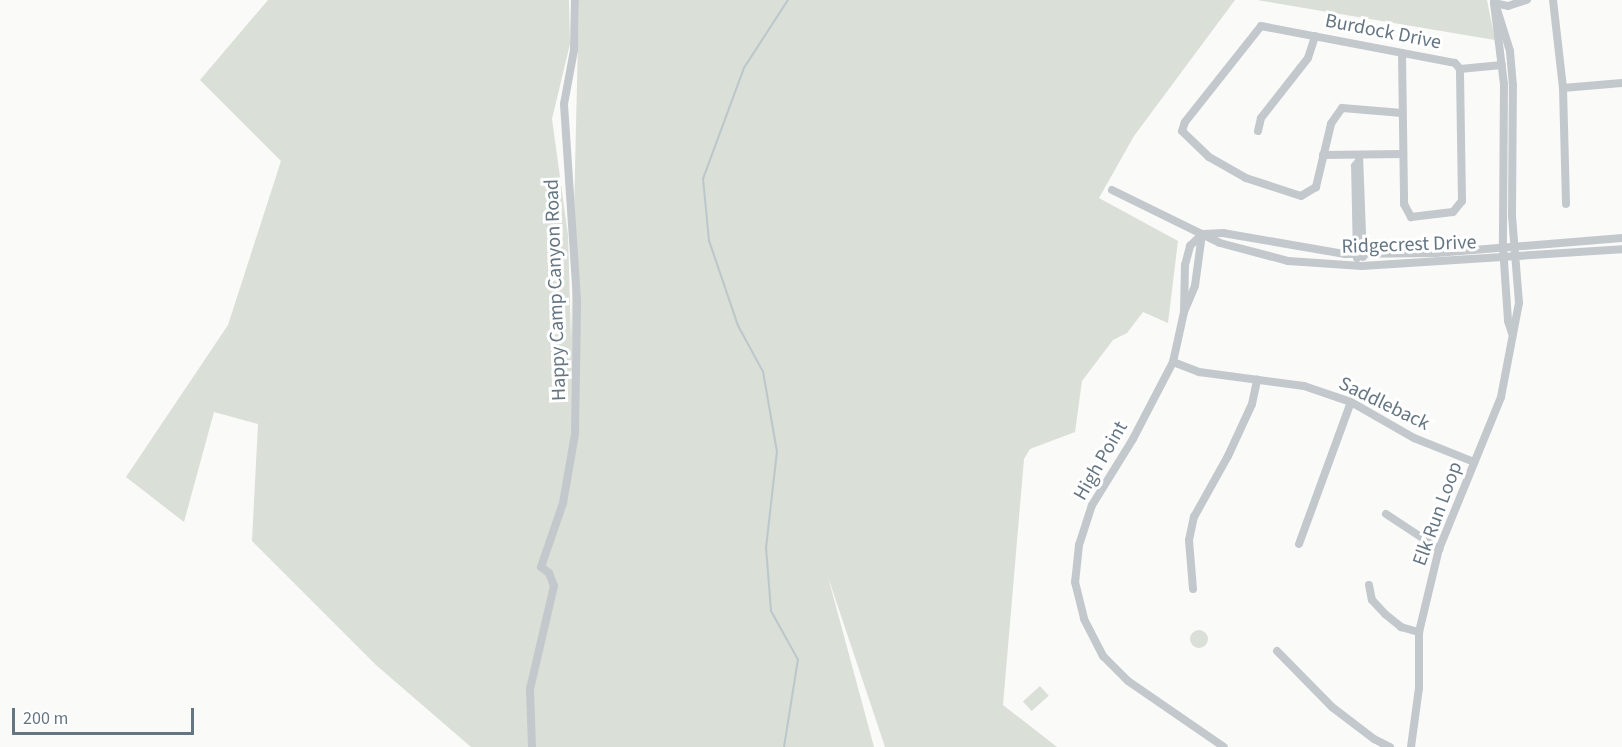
<!DOCTYPE html>
<style>
body{margin:0}
#map{position:relative;width:1622px;height:747px;overflow:hidden;background:#fafaf8;font-family:"Source Sans 3",sans-serif}
div>[style]{position:absolute}
[style*='--x']{left:calc(var(--x)*1px);top:calc(var(--y)*1px);width:calc(var(--w)*1px);rotate:calc(var(--a)*1deg)}
.green>*{inset:0;background:#dadfd7;transform-origin:0 0}
.round{border-radius:50%}
.stream>*{height:1.5px;margin:-0.75px;padding:0 0.75px;transform-origin:0.75px;border-radius:0.75px;background:#bbc7cb}
.minor>*{height:8px;margin:-4px;padding:0 4px;transform-origin:4px;border-radius:4px;background:#c3c8cc}
span{translate:-50% -50%;white-space:nowrap;text-align:center;line-height:1.15;-webkit-text-stroke:6px #fff;paint-order:stroke}
.street-label{font-size:20px;color:#657683}
.scale{position:absolute;left:12px;top:708px;width:182px;height:27px;box-sizing:border-box;border:3px solid #657683;border-top:0;padding-left:8px;font-size:18px;line-height:21px;white-space:nowrap;color:#657683;-webkit-text-stroke:4px #fff;paint-order:stroke}
</style>
<div id="map">
<div class="green">
<div style="clip-path:polygon(268px 0,569px 0,570px 44px,552px 119px,568px 235px,571px 339px,579px 0,1235px 0,1134px 136px,1099px 198px,1178px 241px,1168px 323px,1143px 312px,1127px 333px,1113px 340px,1082px 381px,1075px 432px,1030px 449px,1024px 459px,1003px 705px,1057px 747px,885px 747px,828px 577px,874px 747px,471px 747px,376px 665px,252px 541px,258px 424px,214px 412px,184px 522px,126px 477px,228px 325px,281px 161px,200px 80px)"></div>
<div style="clip-path:polygon(1257px 0,1487px 0,1495px 40px)"></div>
<div class="round" style="left:1190px;top:630px;width:18px;height:18px"></div>
<div style="left:1040px;top:686px;width:13px;height:23px;rotate:48deg"></div>
</div>
<div class="stream">
<div style="--x:784;--y:747;--w:88;--a:-80.9"></div>
<div style="--x:798;--y:660;--w:56;--a:-118.9"></div>
<div style="--x:771;--y:611;--w:63;--a:-94.5"></div>
<div style="--x:766;--y:548;--w:97;--a:-83.5"></div>
<div style="--x:777;--y:452;--w:81;--a:-99.9"></div>
<div style="--x:763;--y:372;--w:52;--a:-118.5"></div>
<div style="--x:738;--y:326;--w:90;--a:-108.8"></div>
<div style="--x:709;--y:241;--w:62;--a:-95.5"></div>
<div style="--x:703;--y:179;--w:118;--a:-69.7"></div>
<div style="--x:744;--y:68;--w:81;--a:-57.1"></div>
</div>
<div class="minor">
<div style="--x:1553;--y:0;--w:89;--a:83.5"></div>
<div style="--x:1563;--y:88;--w:116;--a:88.5"></div>
<div style="--x:1494;--y:3;--w:82;--a:83"></div>
<div style="--x:1504;--y:84;--w:163;--a:90.4"></div>
<div style="--x:1503;--y:247;--w:74;--a:86.1"></div>
<div style="--x:1508;--y:321;--w:13;--a:72"></div>
<div style="--x:1494;--y:3;--w:14;--a:12"></div>
<div style="--x:1508;--y:6;--w:20;--a:-18"></div>
<div style="--x:1402;--y:53;--w:151;--a:89.2"></div>
<div style="--x:1404;--y:204;--w:15;--a:62"></div>
<div style="--x:1411;--y:217;--w:42;--a:-6.8"></div>
<div style="--x:1453;--y:212;--w:14;--a:-51"></div>
<div style="--x:1462;--y:201;--w:132;--a:-90.9"></div>
<div style="--x:1460;--y:69;--w:42;--a:-5.4"></div>
<div style="--x:1563;--y:88;--w:59;--a:-4.8"></div>
<div style="--x:1402;--y:113;--w:60;--a:-175.2"></div>
<div style="--x:1342;--y:108;--w:19;--a:125"></div>
<div style="--x:1331;--y:124;--w:65;--a:103.4"></div>
<div style="--x:1316;--y:187;--w:17;--a:149"></div>
<div style="--x:1301;--y:196;--w:58;--a:-161.9"></div>
<div style="--x:1246;--y:178;--w:43;--a:-150.4"></div>
<div style="--x:1209;--y:157;--w:37;--a:-136"></div>
<div style="--x:1182;--y:131;--w:9;--a:-72"></div>
<div style="--x:1185;--y:122;--w:122;--a:-51.6"></div>
<div style="--x:1261;--y:26;--w:197;--a:10.8"></div>
<div style="--x:1455;--y:63;--w:8;--a:50"></div>
<div style="--x:1258;--y:131;--w:13;--a:-77"></div>
<div style="--x:1261;--y:118;--w:76;--a:-51.9"></div>
<div style="--x:1308;--y:58;--w:23;--a:-72"></div>
<div style="--x:1323;--y:155;--w:80;--a:-0.7"></div>
<div style="--x:1359;--y:155;--w:102;--a:87.8"></div>
<div style="--x:1112;--y:190;--w:120;--a:26.1"></div>
<div style="--x:1220;--y:243;--w:70;--a:14.8"></div>
<div style="--x:1288;--y:261;--w:74;--a:3.9"></div>
<div style="--x:1362;--y:266;--w:261;--a:-3.7"></div>
<div style="--x:1202;--y:234;--w:52;--a:97.7"></div>
<div style="--x:1195;--y:286;--w:28;--a:113"></div>
<div style="--x:1184;--y:312;--w:47;--a:-88.8"></div>
<div style="--x:1185;--y:265;--w:20;--a:-75"></div>
<div style="--x:1190;--y:246;--w:17;--a:-45"></div>
<div style="--x:1203;--y:234;--w:20;--a:-3"></div>
<div style="--x:1223;--y:233;--w:124;--a:9.8"></div>
<div style="--x:1345;--y:254;--w:91;--a:-0.6"></div>
<div style="--x:1436;--y:253;--w:187;--a:-4.6"></div>
<div style="--x:1357;--y:258;--w:92;--a:-91.2"></div>
<div style="--x:1355;--y:166;--w:6;--a:-51"></div>
<div style="--x:1184;--y:312;--w:51;--a:102.4"></div>
<div style="--x:1173;--y:362;--w:87;--a:117.5"></div>
<div style="--x:1133;--y:439;--w:78;--a:121.8"></div>
<div style="--x:1092;--y:505;--w:42;--a:108"></div>
<div style="--x:1079;--y:545;--w:37;--a:96"></div>
<div style="--x:1075;--y:582;--w:38;--a:76"></div>
<div style="--x:1084;--y:619;--w:42;--a:62.8"></div>
<div style="--x:1103;--y:656;--w:35;--a:45"></div>
<div style="--x:1128;--y:681;--w:116;--a:34.5"></div>
<div style="--x:1173;--y:362;--w:28;--a:21"></div>
<div style="--x:1199;--y:372;--w:106;--a:7.6"></div>
<div style="--x:1304;--y:386;--w:50;--a:18.8"></div>
<div style="--x:1351;--y:402;--w:73;--a:29.7"></div>
<div style="--x:1414;--y:438;--w:65;--a:21.8"></div>
<div style="--x:1386;--y:514;--w:64;--a:33.4"></div>
<div style="--x:1299;--y:544;--w:151;--a:-69.9"></div>
<div style="--x:1369;--y:585;--w:15;--a:79"></div>
<div style="--x:1372;--y:600;--w:19;--a:47"></div>
<div style="--x:1385;--y:614;--w:21;--a:39"></div>
<div style="--x:1401;--y:627;--w:19;--a:16"></div>
<div style="--x:1193;--y:589;--w:49;--a:-94.7"></div>
<div style="--x:1189;--y:540;--w:24;--a:-78"></div>
<div style="--x:1194;--y:517;--w:70;--a:-60.9"></div>
<div style="--x:1228;--y:456;--w:57;--a:-65.2"></div>
<div style="--x:1252;--y:404;--w:25;--a:-78"></div>
<div style="--x:1277;--y:651;--w:78;--a:45.5"></div>
<div style="--x:1332;--y:707;--w:53;--a:37.3"></div>
<div style="--x:1374;--y:739;--w:18;--a:27"></div>
<div style="--x:532;--y:747;--w:58;--a:-92"></div>
<div style="--x:530;--y:689;--w:106;--a:-76.9"></div>
<div style="--x:554;--y:586;--w:14;--a:-111"></div>
<div style="--x:549;--y:573;--w:10;--a:-143"></div>
<div style="--x:541;--y:567;--w:68;--a:-71"></div>
<div style="--x:563;--y:503;--w:70;--a:-80.1"></div>
<div style="--x:575;--y:434;--w:134;--a:-89.1"></div>
<div style="--x:577;--y:300;--w:196;--a:-93.8"></div>
<div style="--x:564;--y:104;--w:55;--a:-79.5"></div>
<div style="--x:574;--y:50;--w:50;--a:-88.9"></div>
<div style="--x:1411;--y:747;--w:60;--a:-82.3"></div>
<div style="--x:1419;--y:688;--w:56;--a:-90"></div>
<div style="--x:1419;--y:632;--w:85;--a:-76.5"></div>
<div style="--x:1439;--y:549;--w:164;--a:-67.8"></div>
<div style="--x:1501;--y:397;--w:96;--a:-79.2"></div>
<div style="--x:1519;--y:303;--w:87;--a:-94.6"></div>
<div style="--x:1512;--y:216;--w:130;--a:-89.6"></div>
<div style="--x:1513;--y:86;--w:35;--a:-95"></div>
<div style="--x:1510;--y:51;--w:53;--a:-107.4"></div>
</div>
<div class="street-label">
<span style="left:1383px;top:32px;rotate:11deg">Burdock Drive</span>
<span style="left:1409px;top:245px;rotate:-2deg">Ridgecrest Drive</span>
<span style="left:556px;top:290px;rotate:-92deg">Happy Camp Canyon Road</span>
<span style="left:1384px;top:404px;rotate:26deg">Saddleback</span>
<span style="left:1101px;top:461px;rotate:-60deg">High Point</span>
<span style="left:1438px;top:514px;rotate:-70deg">Elk Run Loop</span>
</div>
<div class="scale">200 m</div>
</div>
